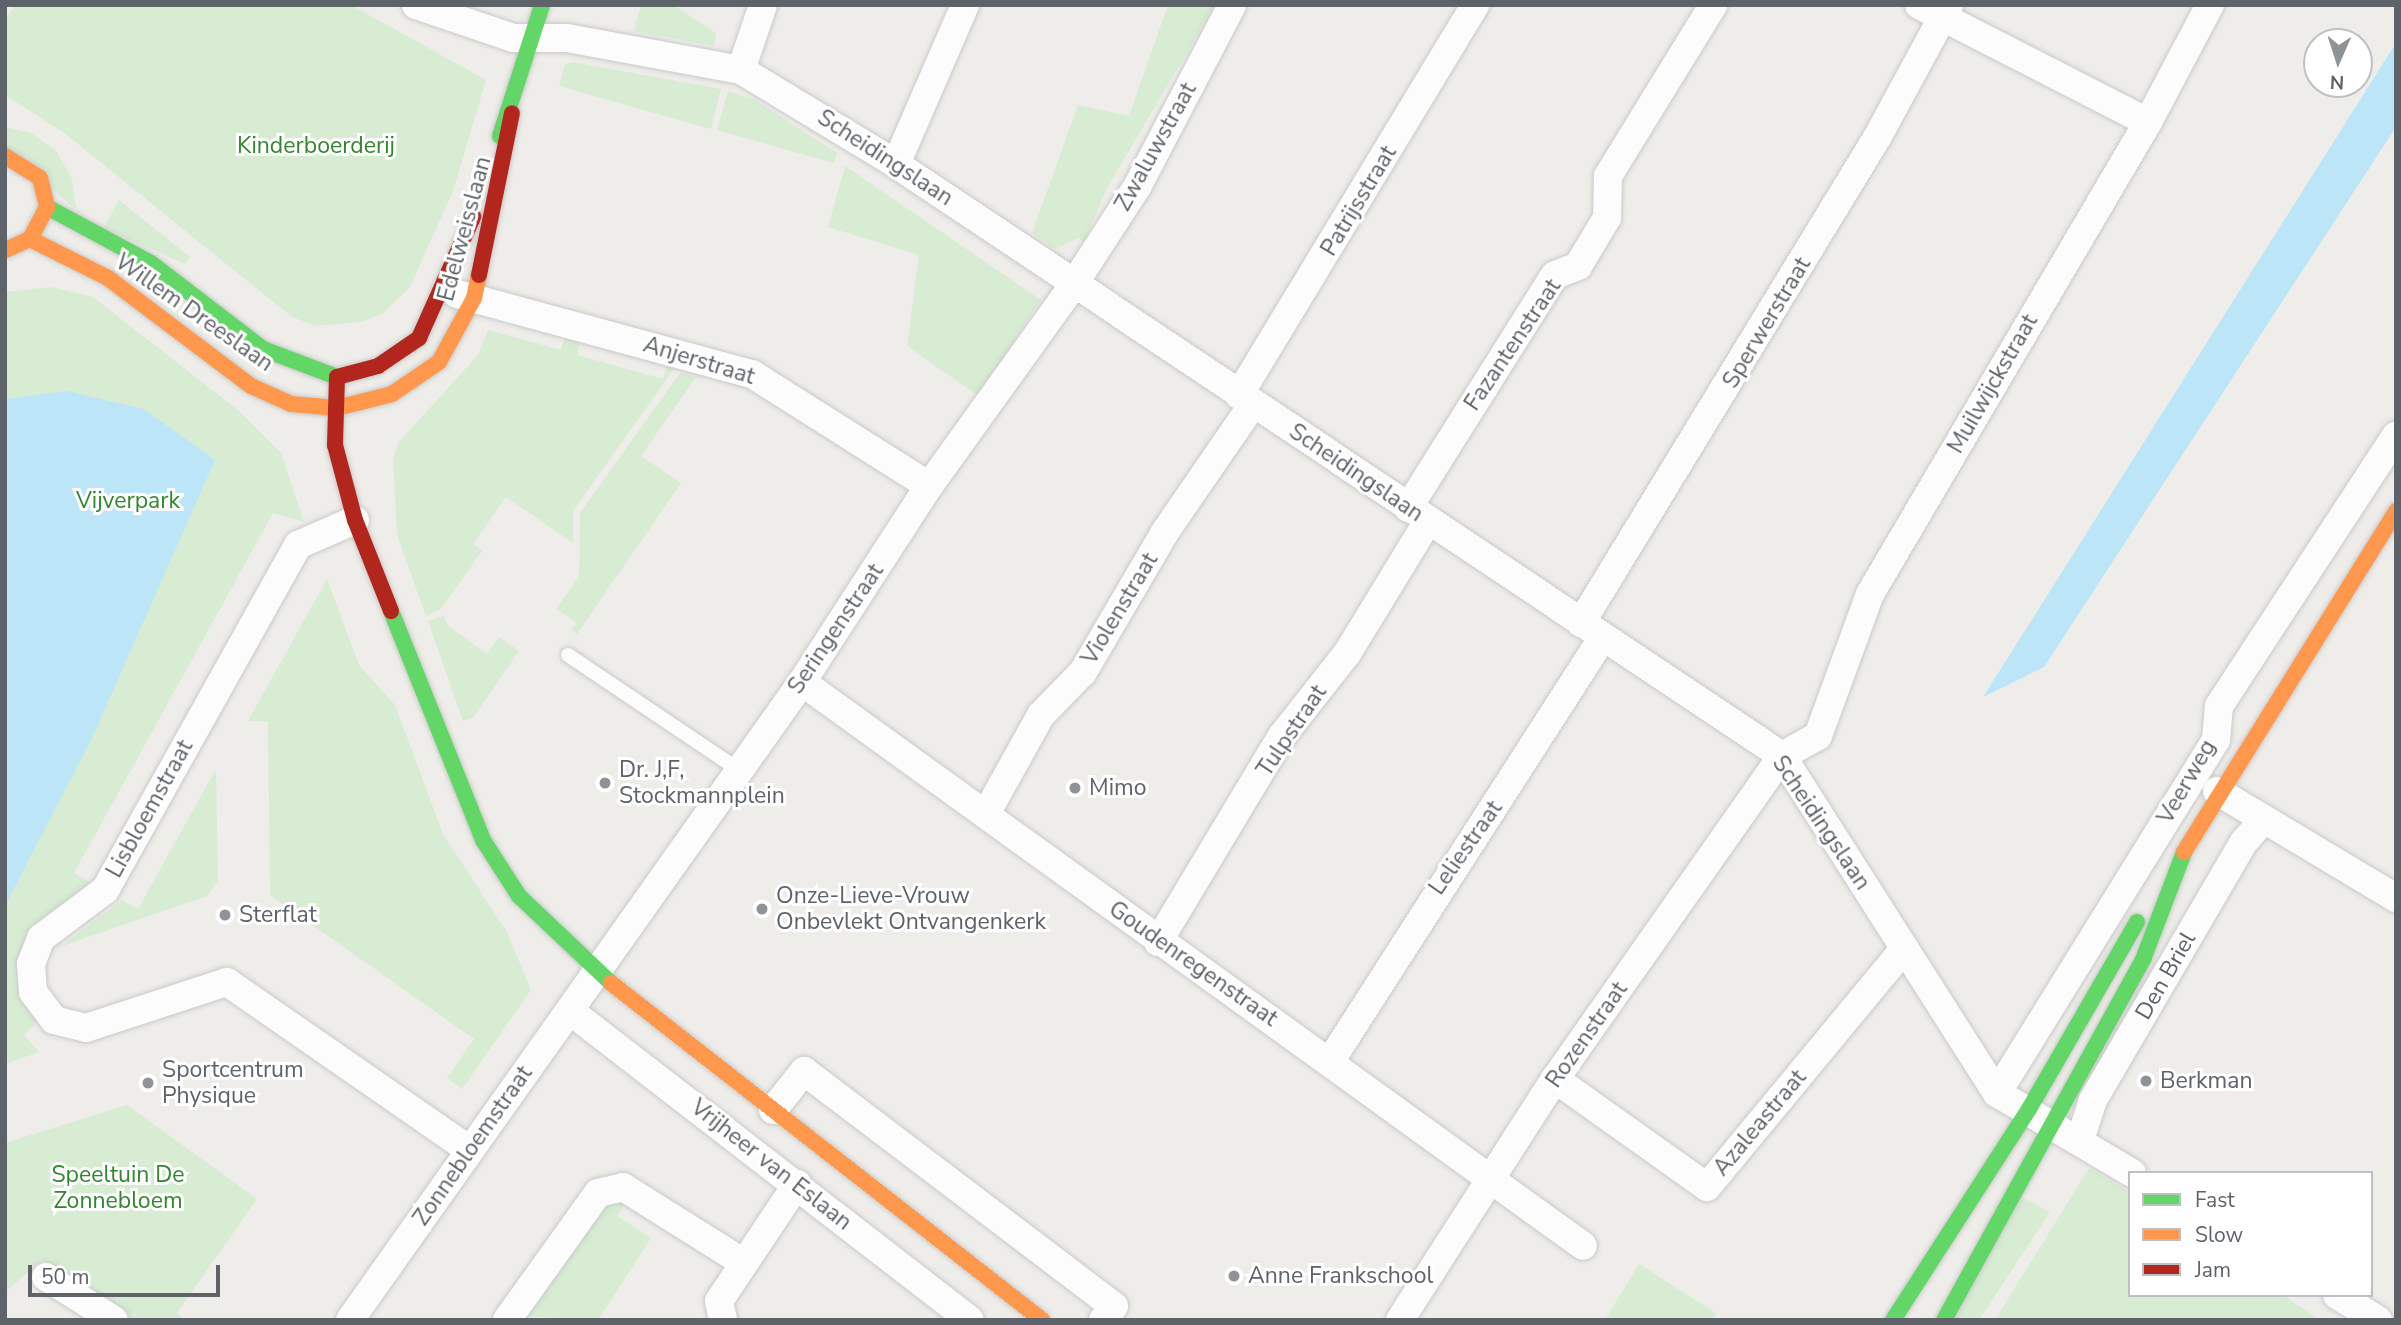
<!DOCTYPE html>
<style>
body{margin:0}
#map{position:relative;width:2401px;height:1325px;overflow:hidden;background:#eeede9;font-family:"Nunito Sans",sans-serif}
div>[style]{position:absolute}
[style*='--x']{left:calc(var(--x)*1px);top:calc(var(--y)*1px);width:calc(var(--w)*1px);rotate:calc(var(--a)*1deg)}
.green>*{inset:0;background:#d7ecd3}
.water>*{inset:0;background:#bde5f8}
.roads{filter:drop-shadow(0 0 2px #cacaca) drop-shadow(0 0 2px #cacaca)}
.lane>*{height:14px;margin:-7px;padding:0 7px;transform-origin:7px;border-radius:7px;background:#fcfcfc}
.street>*{height:28px;margin:-14px;padding:0 14px;transform-origin:14px;border-radius:14px;background:#fcfcfc}
.fast>*{height:16px;margin:-8px;padding:0 8px;transform-origin:8px;border-radius:8px;background:#63d668}
.slow>*{height:16px;margin:-8px;padding:0 8px;transform-origin:8px;border-radius:8px;background:#ff974d}
.jam>*{height:16px;margin:-8px;padding:0 8px;transform-origin:8px;border-radius:8px;background:#b3261e}
.dots>*{width:19px;height:19px;translate:-50% -50%;box-sizing:border-box;border:4px solid #fff;border-radius:50%}
span{translate:-50% -50%;white-space:nowrap;text-align:center;line-height:1.15;-webkit-text-stroke:6px #fff;paint-order:stroke}
.park-label{font-size:23px;color:#31872d}
.street-label{font-size:23px;color:#5d6368}
.poi-label{font-size:23px;color:#5d6368}
.left{translate:0 -50%;text-align:left}
.frame{position:absolute;inset:0;border:7px solid #5d6368;pointer-events:none}
.legend{position:absolute;left:2128px;top:1171px;width:245px;height:126px;box-sizing:border-box;background:#fff;border:2px solid #bec1c3;margin:0;padding:9px 12px;list-style:none;font-size:21px;color:#5d6368}
.legend li{display:flex;align-items:center;gap:14px;height:35px}
.legend b{width:35px;border:2px solid #bec1c3}
.north{position:absolute;left:2303px;top:28px;width:70px;height:70px;box-sizing:border-box;background:#fff;border:2px solid #bec1c3;border-radius:50%;rotate:183deg;font-size:19px;font-weight:700;line-height:28px;text-align:center;color:#5d6368}
.north::after{content:'';display:block;margin:auto;width:24px;height:32px;background:#909395;clip-path:polygon(50% 0,100% 100%,50% 72%,0 100%)}
.scale{position:absolute;left:28px;top:1265px;width:192px;height:32px;box-sizing:border-box;border:4px solid #5d6368;border-top:0;padding-left:9px;font-size:21px;line-height:24px;white-space:nowrap;color:#5d6368;-webkit-text-stroke:5px #fff;paint-order:stroke}
</style>
<div id="map">
<div class="green">
<div style="clip-path:polygon(15px 5px,351px 5px,486px 80px,453px 191px,410px 287px,381px 315px,359px 322px,316px 326px,292px 317px,63px 132px,5px 95px,5px 19px)"></div>
<div style="clip-path:polygon(641px 5px,673px 5px,716px 33px,714px 46px,634px 31px)"></div>
<div style="clip-path:polygon(1168px 5px,1215px 5px,1107px 188px,1084px 242px,1078px 238px,1055px 249px,1032px 233px,1078px 105px,1129px 116px)"></div>
<div style="clip-path:polygon(572px 62px,721px 89px,711px 129px,559px 86px,565px 64px)"></div>
<div style="clip-path:polygon(728px 91px,755px 100px,837px 153px,834px 163px,717px 130px)"></div>
<div style="clip-path:polygon(5px 127px,31px 133px,56px 151px,72px 179px,76px 210px,5px 146px)"></div>
<div style="clip-path:polygon(845px 166px,1041px 300px,978px 396px,907px 346px,919px 255px,828px 227px)"></div>
<div style="clip-path:polygon(119px 200px,190px 257px,185px 264px,104px 228px)"></div>
<div style="clip-path:polygon(51px 287px,93px 297px,239px 411px,281px 453px,304px 522px,273px 513px,74px 873px,93px 884px,47px 917px,40px 1019px,24px 1035px,39px 1052px,5px 1064px,5px 292px)"></div>
<div style="clip-path:polygon(488px 330px,561px 350px,566px 332px,582px 335px,577px 355px,663px 379px,668px 360px,678px 363px,573px 511px,573px 543px,506px 497px,473px 544px,482px 551px,441px 609px,426px 616px,397px 535px,393px 458px,399px 442px,478px 355px)"></div>
<div style="clip-path:polygon(680px 373px,696px 377px,641px 456px,681px 483px,577px 634px,571px 630px,577px 623px,556px 609px,579px 577px,580px 513px)"></div>
<div style="clip-path:polygon(327px 579px,359px 665px,395px 705px,443px 834px,507px 932px,531px 990px,462px 1089px,447px 1078px,474px 1039px,270px 895px,268px 721px,248px 721px)"></div>
<div style="clip-path:polygon(444px 616px,447px 625px,487px 654px,499px 637px,519px 651px,473px 718px,463px 721px,428px 621px)"></div>
<div style="clip-path:polygon(216px 769px,218px 880px,207px 896px,62px 946px,122px 900px,138px 909px)"></div>
<div style="clip-path:polygon(127px 1105px,257px 1199px,177px 1313px,185px 1320px,134px 1320px,42px 1260px,5px 1292px,5px 1143px)"></div>
<div style="clip-path:polygon(2089px 1168px,2130px 1192px,2130px 1295px,2283px 1295px,2319px 1320px,1995px 1320px)"></div>
<div style="clip-path:polygon(2022px 1197px,2050px 1212px,1979px 1320px,1952px 1320px)"></div>
<div style="clip-path:polygon(628px 1199px,617px 1216px,651px 1238px,598px 1320px,521px 1316px,603px 1200px)"></div>
<div style="clip-path:polygon(1639px 1264px,1717px 1314px,1710px 1320px,1605px 1320px)"></div>
</div>
<div class="water">
<div style="clip-path:polygon(2396px 43px,2396px 127px,2044px 667px,1983px 697px)"></div>
<div style="clip-path:polygon(67px 391px,144px 409px,215px 460px,92px 738px,5px 906px,5px 399px)"></div>
</div>
<div class="roads">
<div class="lane">
<div style="--x:568;--y:655;--w:202;--a:33.9"></div>
</div>
<div class="street">
<div style="--x:416;--y:5;--w:102;--a:18.8"></div>
<div style="--x:513;--y:38;--w:54;--a:0"></div>
<div style="--x:567;--y:38;--w:177;--a:10.4"></div>
<div style="--x:741;--y:70;--w:181;--a:31.2"></div>
<div style="--x:896;--y:164;--w:1066;--a:33.75"></div>
<div style="--x:1782;--y:756;--w:400;--a:57.5"></div>
<div style="--x:1997;--y:1093;--w:157;--a:30.7"></div>
<div style="--x:1919;--y:5;--w:257;--a:27.1"></div>
<div style="--x:741;--y:70;--w:69;--a:-71.3"></div>
<div style="--x:896;--y:164;--w:173;--a:-66.5"></div>
<div style="--x:457;--y:294;--w:306;--a:15.2"></div>
<div style="--x:752;--y:374;--w:209;--a:32.3"></div>
<div style="--x:1239;--y:395;--w:456;--a:-58.8"></div>
<div style="--x:1408;--y:508;--w:275;--a:-57.8"></div>
<div style="--x:1555;--y:275;--w:25;--a:-21"></div>
<div style="--x:1578;--y:266;--w:56;--a:-58.9"></div>
<div style="--x:1607;--y:218;--w:42;--a:-88.6"></div>
<div style="--x:1608;--y:176;--w:201;--a:-58.4"></div>
<div style="--x:355;--y:520;--w:62;--a:156.3"></div>
<div style="--x:298;--y:545;--w:395;--a:119.2"></div>
<div style="--x:105;--y:890;--w:80;--a:143.1"></div>
<div style="--x:41;--y:938;--w:28;--a:111"></div>
<div style="--x:31;--y:964;--w:28;--a:86"></div>
<div style="--x:33;--y:992;--w:35;--a:53"></div>
<div style="--x:54;--y:1020;--w:33;--a:14"></div>
<div style="--x:86;--y:1028;--w:148;--a:-18.1"></div>
<div style="--x:227;--y:982;--w:295;--a:34.7"></div>
<div style="--x:1581;--y:623;--w:570;--a:-58.62"></div>
<div style="--x:1878;--y:136;--w:149;--a:-61.5"></div>
<div style="--x:802;--y:682;--w:963;--a:35.83"></div>
<div style="--x:2217;--y:791;--w:209;--a:30.9"></div>
<div style="--x:987;--y:812;--w:111;--a:-60.9"></div>
<div style="--x:1041;--y:715;--w:60;--a:-45.7"></div>
<div style="--x:1083;--y:672;--w:162;--a:-59.6"></div>
<div style="--x:1165;--y:532;--w:155;--a:-55.5"></div>
<div style="--x:1158;--y:942;--w:240;--a:-59"></div>
<div style="--x:1282;--y:736;--w:107;--a:-51.8"></div>
<div style="--x:1348;--y:652;--w:153;--a:-58.6"></div>
<div style="--x:570;--y:1011;--w:505;--a:37.69"></div>
<div style="--x:1331;--y:1060;--w:503;--a:-57.26"></div>
<div style="--x:1555;--y:1079;--w:186;--a:35.4"></div>
<div style="--x:1707;--y:1187;--w:310;--a:-50.4"></div>
<div style="--x:1997;--y:1093;--w:415;--a:-58.2"></div>
<div style="--x:2216;--y:740;--w:34;--a:-85"></div>
<div style="--x:2219;--y:706;--w:323;--a:-56.8"></div>
<div style="--x:773;--y:1110;--w:50;--a:-51.5"></div>
<div style="--x:804;--y:1071;--w:389;--a:37.2"></div>
<div style="--x:1114;--y:1306;--w:18;--a:128"></div>
<div style="--x:2080;--y:1140;--w:42;--a:-72"></div>
<div style="--x:2093;--y:1100;--w:299;--a:-59.7"></div>
<div style="--x:2244;--y:842;--w:30;--a:-49"></div>
<div style="--x:46;--y:1277;--w:80;--a:32.3"></div>
<div style="--x:2337;--y:1295;--w:48;--a:31.4"></div>
<div style="--x:350;--y:1320;--w:782;--a:-54.68"></div>
<div style="--x:802;--y:682;--w:234;--a:-57.1"></div>
<div style="--x:929;--y:486;--w:249;--a:-54.3"></div>
<div style="--x:1074;--y:284;--w:116;--a:-57"></div>
<div style="--x:1137;--y:187;--w:205;--a:-62.4"></div>
<div style="--x:507;--y:1320;--w:156;--a:-54.4"></div>
<div style="--x:598;--y:1193;--w:26;--a:-13"></div>
<div style="--x:623;--y:1187;--w:143;--a:32.1"></div>
<div style="--x:723;--y:1320;--w:19;--a:-102"></div>
<div style="--x:719;--y:1301;--w:141;--a:-56.3"></div>
<div style="--x:1400;--y:1320;--w:287;--a:-57.3"></div>
<div style="--x:1555;--y:1079;--w:395;--a:-54.9"></div>
<div style="--x:1782;--y:756;--w:41;--a:-29.1"></div>
<div style="--x:1818;--y:736;--w:151;--a:-69.9"></div>
<div style="--x:1870;--y:594;--w:548;--a:-59.5"></div>
<div style="--x:2148;--y:122;--w:132;--a:-62.1"></div>
</div>
<div class="fast">
<div style="--x:500;--y:136;--w:138;--a:-72.2"></div>
<div style="--x:47;--y:207;--w:118;--a:28.3"></div>
<div style="--x:151;--y:263;--w:141;--a:37.5"></div>
<div style="--x:263;--y:349;--w:79;--a:20.7"></div>
<div style="--x:391;--y:611;--w:247;--a:68.1"></div>
<div style="--x:483;--y:840;--w:67;--a:57.3"></div>
<div style="--x:519;--y:896;--w:127;--a:43.4"></div>
<div style="--x:1893;--y:1320;--w:251;--a:-57.2"></div>
<div style="--x:2029;--y:1109;--w:216;--a:-60"></div>
<div style="--x:1944;--y:1320;--w:414;--a:-61.1"></div>
<div style="--x:2144;--y:957;--w:112;--a:-69.1"></div>
</div>
<div class="slow">
<div style="--x:5;--y:156;--w:41;--a:32.2"></div>
<div style="--x:40;--y:178;--w:30;--a:76"></div>
<div style="--x:47;--y:207;--w:36;--a:118"></div>
<div style="--x:30;--y:239;--w:27;--a:156"></div>
<div style="--x:30;--y:239;--w:87;--a:26.6"></div>
<div style="--x:108;--y:278;--w:179;--a:37.1"></div>
<div style="--x:251;--y:386;--w:44;--a:24.2"></div>
<div style="--x:291;--y:404;--w:46;--a:5"></div>
<div style="--x:337;--y:408;--w:57;--a:-14.3"></div>
<div style="--x:392;--y:394;--w:57;--a:-34.2"></div>
<div style="--x:439;--y:362;--w:73;--a:-61.3"></div>
<div style="--x:474;--y:298;--w:24;--a:-78"></div>
<div style="--x:2184;--y:852;--w:402;--a:-58.1"></div>
<div style="--x:611;--y:983;--w:547;--a:38.02"></div>
</div>
<div class="jam">
<div style="--x:479;--y:275;--w:165;--a:-78.5"></div>
<div style="--x:337;--y:377;--w:68;--a:91.7"></div>
<div style="--x:335;--y:445;--w:78;--a:75.1"></div>
<div style="--x:355;--y:520;--w:98;--a:68.4"></div>
<div style="--x:337;--y:377;--w:42;--a:-15"></div>
<div style="--x:378;--y:366;--w:50;--a:-34.3"></div>
<div style="--x:419;--y:338;--w:133;--a:-65.9"></div>
</div>
</div>
<div class="dots">
<div style="left:605px;top:783px;background:#909395"></div>
<div style="left:1075px;top:788px;background:#909395"></div>
<div style="left:762px;top:909px;background:#909395"></div>
<div style="left:225px;top:915px;background:#909395"></div>
<div style="left:2146px;top:1081px;background:#909395"></div>
<div style="left:148px;top:1083px;background:#909395"></div>
<div style="left:1234px;top:1276px;background:#909395"></div>
</div>
<div class="park-label">
<span style="left:316px;top:146px">Kinderboerderij</span>
<span style="left:128px;top:501px">Vijverpark</span>
<span style="left:118px;top:1188px">Speeltuin De<br>Zonnebloem</span>
</div>
<div class="street-label">
<span style="left:1156px;top:147px;rotate:-61deg">Zwaluwstraat</span>
<span style="left:885px;top:158px;rotate:33deg">Scheidingslaan</span>
<span style="left:1359px;top:201px;rotate:-59deg">Patrijsstraat</span>
<span style="left:465px;top:229px;rotate:-75deg">Edelweisslaan</span>
<span style="left:194px;top:313px;rotate:35deg">Willem Dreeslaan</span>
<span style="left:1767px;top:323px;rotate:-59deg">Sperwerstraat</span>
<span style="left:1513px;top:345px;rotate:-56deg">Fazantenstraat</span>
<span style="left:699px;top:361px;rotate:17deg">Anjerstraat</span>
<span style="left:1993px;top:384px;rotate:-60deg">Muilwijckstraat</span>
<span style="left:1356px;top:473px;rotate:34deg">Scheidingslaan</span>
<span style="left:1120px;top:609px;rotate:-59deg">Violenstraat</span>
<span style="left:836px;top:629px;rotate:-56deg">Seringenstraat</span>
<span style="left:1292px;top:731px;rotate:-56deg">Tulpstraat</span>
<span style="left:2187px;top:782px;rotate:-60deg">Veerweg</span>
<span style="left:150px;top:809px;rotate:-61deg">Lisbloemstraat</span>
<span style="left:1821px;top:823px;rotate:56deg">Scheidingslaan</span>
<span style="left:1466px;top:848px;rotate:-55deg">Leliestraat</span>
<span style="left:1193px;top:964px;rotate:35deg">Goudenregenstraat</span>
<span style="left:2166px;top:976px;rotate:-60deg">Den Briel</span>
<span style="left:1587px;top:1035px;rotate:-55deg">Rozenstraat</span>
<span style="left:1760px;top:1123px;rotate:-50deg">Azaleastraat</span>
<span style="left:473px;top:1146px;rotate:-55deg">Zonnebloemstraat</span>
<span style="left:771px;top:1165px;rotate:38deg">Vrijheer van Eslaan</span>
</div>
<div class="poi-label">
<span class="left" style="left:619px;top:783px">Dr. J,F,<br>Stockmannplein</span>
<span class="left" style="left:1089px;top:788px">Mimo</span>
<span class="left" style="left:776px;top:909px">Onze-Lieve-Vrouw<br>Onbevlekt Ontvangenkerk</span>
<span class="left" style="left:239px;top:915px">Sterflat</span>
<span class="left" style="left:162px;top:1083px">Sportcentrum<br>Physique</span>
<span class="left" style="left:2160px;top:1081px">Berkman</span>
<span class="left" style="left:1248px;top:1276px">Anne Frankschool</span>
</div>
<div class="frame"></div>
<ul class="legend">
<li><b style="height:9px;background:#63d668"></b>Fast</li>
<li><b style="height:9px;background:#ff974d"></b>Slow</li>
<li><b style="height:9px;background:#b3261e"></b>Jam</li>
</ul>
<div class="north">N</div>
<div class="scale">50 m</div>
</div>
